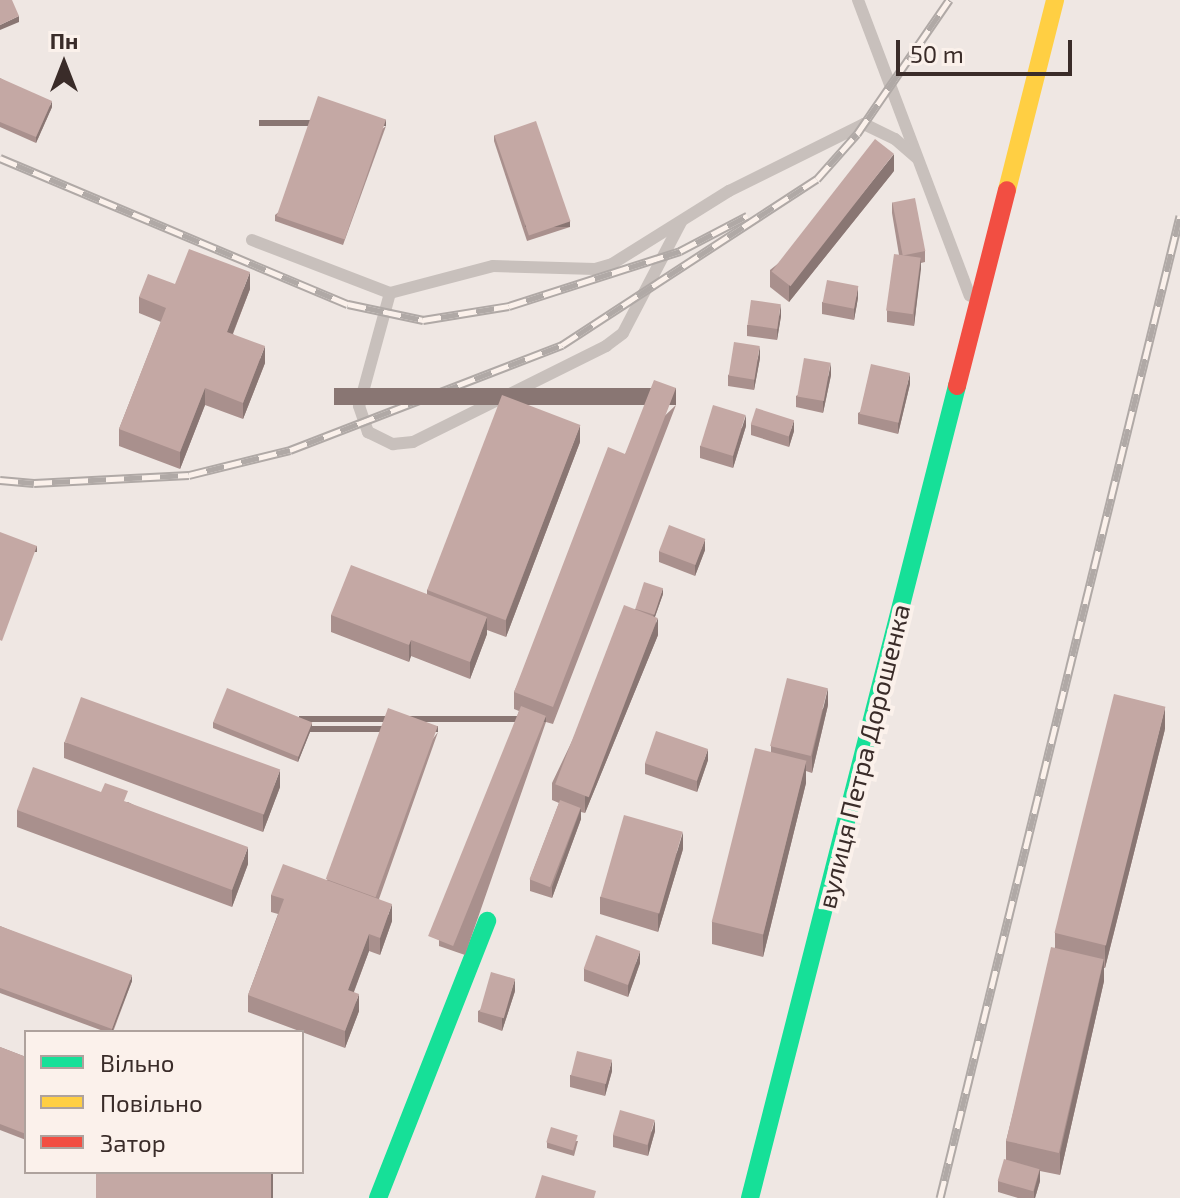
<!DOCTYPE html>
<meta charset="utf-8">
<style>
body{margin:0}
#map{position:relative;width:1180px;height:1198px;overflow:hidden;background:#efe7e3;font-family:"Exo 2",sans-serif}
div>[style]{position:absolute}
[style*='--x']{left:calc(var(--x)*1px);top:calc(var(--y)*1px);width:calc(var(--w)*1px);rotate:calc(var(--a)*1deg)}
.lane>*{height:12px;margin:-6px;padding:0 6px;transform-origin:6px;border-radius:6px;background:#c8c0bc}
.fast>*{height:18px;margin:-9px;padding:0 9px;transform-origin:9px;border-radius:9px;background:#16e098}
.slow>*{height:18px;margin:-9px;padding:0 9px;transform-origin:9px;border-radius:9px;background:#ffcf43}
.jam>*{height:18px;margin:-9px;padding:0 9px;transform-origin:9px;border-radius:9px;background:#f24e42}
.rail>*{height:9px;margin-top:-4.5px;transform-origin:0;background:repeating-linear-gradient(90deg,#fbf1eb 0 18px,#b0a9a6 0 36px);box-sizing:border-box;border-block:2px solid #b0a9a6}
.wall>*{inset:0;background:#a9908d}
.shaded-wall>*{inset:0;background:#897673;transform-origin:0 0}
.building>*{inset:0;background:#c4a8a4;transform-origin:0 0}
span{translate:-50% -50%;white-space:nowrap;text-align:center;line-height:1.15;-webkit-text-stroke:8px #fbf1eb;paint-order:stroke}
.street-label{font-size:26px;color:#3a2c29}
.legend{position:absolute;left:24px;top:1030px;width:280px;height:144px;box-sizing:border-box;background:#fbf1eb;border:2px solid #aea29d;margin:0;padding:10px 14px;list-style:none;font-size:24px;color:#3a2c29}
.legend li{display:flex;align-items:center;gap:16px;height:40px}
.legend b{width:40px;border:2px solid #aea29d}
.north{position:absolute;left:24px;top:24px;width:80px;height:80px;-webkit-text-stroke:6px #fbf1eb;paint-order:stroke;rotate:0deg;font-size:22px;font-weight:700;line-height:32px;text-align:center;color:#3a2c29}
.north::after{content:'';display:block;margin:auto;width:28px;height:36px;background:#3a2c29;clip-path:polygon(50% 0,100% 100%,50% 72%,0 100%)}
.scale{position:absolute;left:896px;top:40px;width:176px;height:36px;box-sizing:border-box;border:4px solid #3a2c29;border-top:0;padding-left:10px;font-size:24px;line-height:28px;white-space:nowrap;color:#3a2c29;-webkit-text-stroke:6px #fbf1eb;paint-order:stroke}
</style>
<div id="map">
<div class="lane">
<div style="--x:858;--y:0;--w:316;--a:69.3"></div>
<div style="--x:252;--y:240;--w:148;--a:21"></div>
<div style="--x:390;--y:293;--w:106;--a:-14.7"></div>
<div style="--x:493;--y:266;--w:102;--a:1.7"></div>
<div style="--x:595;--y:269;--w:18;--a:-16"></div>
<div style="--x:612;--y:264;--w:138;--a:-32"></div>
<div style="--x:729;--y:191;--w:151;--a:-26.4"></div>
<div style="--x:864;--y:124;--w:34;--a:26"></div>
<div style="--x:895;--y:139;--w:29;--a:41"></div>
<div style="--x:390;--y:293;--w:117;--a:105.3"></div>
<div style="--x:359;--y:406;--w:28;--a:71"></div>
<div style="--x:368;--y:432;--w:28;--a:26"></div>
<div style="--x:393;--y:444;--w:20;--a:-6"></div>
<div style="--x:413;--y:442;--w:216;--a:-26.4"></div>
<div style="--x:606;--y:346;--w:21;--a:-37"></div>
<div style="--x:623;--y:333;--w:125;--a:-62.4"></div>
</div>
<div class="fast">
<div style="--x:378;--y:1198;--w:298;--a:-68.5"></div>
<div style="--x:750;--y:1198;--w:838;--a:-75.7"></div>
</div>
<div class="slow">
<div style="--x:1007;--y:190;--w:196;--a:-75.8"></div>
</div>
<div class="jam">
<div style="--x:957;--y:386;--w:202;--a:-75.7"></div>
</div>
<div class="rail">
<div style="--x:0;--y:158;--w:377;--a:22.8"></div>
<div style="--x:348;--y:304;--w:77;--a:12"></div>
<div style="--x:423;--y:320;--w:87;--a:-9.2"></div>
<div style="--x:509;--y:306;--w:180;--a:-17.8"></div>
<div style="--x:680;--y:251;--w:76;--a:-27.6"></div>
<div style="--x:0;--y:480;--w:34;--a:5"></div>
<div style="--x:34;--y:483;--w:155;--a:-3"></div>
<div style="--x:189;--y:475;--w:104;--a:-13.9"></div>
<div style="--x:290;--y:450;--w:292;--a:-21.1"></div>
<div style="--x:562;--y:345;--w:304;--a:-33.1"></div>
<div style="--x:817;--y:179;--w:60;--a:-48.4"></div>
<div style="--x:857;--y:134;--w:163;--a:-55.5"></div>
<div style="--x:940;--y:1198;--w:1011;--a:-76.27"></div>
</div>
<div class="wall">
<div style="clip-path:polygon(0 78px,52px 107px,36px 143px,0 127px)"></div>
<div style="clip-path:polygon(386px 126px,343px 245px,275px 221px,275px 215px)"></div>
<div style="clip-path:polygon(494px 135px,570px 227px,527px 241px,494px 141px)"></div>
<div style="clip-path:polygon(894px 171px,789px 302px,770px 287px,770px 270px)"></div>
<div style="clip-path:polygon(892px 202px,925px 251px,925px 262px,921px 263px,914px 326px,887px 322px,887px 311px,899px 255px,892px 213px)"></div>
<div style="clip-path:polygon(175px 284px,250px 289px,233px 334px,265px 363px,243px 419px,205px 405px,180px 469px,119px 446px,119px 429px,161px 322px,139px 313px,139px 297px)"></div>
<div style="clip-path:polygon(858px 298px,854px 320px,822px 314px,822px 302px)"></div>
<div style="clip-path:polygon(781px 316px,777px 340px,747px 336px,747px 325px)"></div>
<div style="clip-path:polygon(760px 358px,754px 390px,728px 386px,728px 375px)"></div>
<div style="clip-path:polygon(831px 375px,823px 413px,796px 407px,796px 396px)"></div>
<div style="clip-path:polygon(910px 384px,898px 434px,858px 424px,858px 413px)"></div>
<div style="clip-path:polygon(676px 405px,553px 724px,546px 722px,465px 955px,439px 946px,439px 940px,519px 711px,514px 709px,514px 692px,625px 454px)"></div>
<div style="clip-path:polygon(751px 424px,794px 431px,789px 447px,751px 435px)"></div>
<div style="clip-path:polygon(746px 426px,733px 468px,700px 458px,700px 446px)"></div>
<div style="clip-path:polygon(580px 442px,506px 637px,487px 630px,487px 634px,470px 679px,411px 656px,409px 662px,331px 632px,331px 615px,427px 594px,427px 590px)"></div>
<div style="clip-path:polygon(705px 550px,695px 576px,659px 562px,659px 551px)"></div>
<div style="clip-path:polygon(663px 594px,655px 617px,658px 635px,585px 813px,581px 812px,581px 819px,552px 898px,530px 891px,530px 879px,559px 803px,552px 800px,552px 783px,635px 609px)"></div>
<div style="clip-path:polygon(828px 705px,812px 773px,806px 771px,806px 783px,763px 957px,712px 944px,712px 922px,771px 752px,771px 746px)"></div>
<div style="clip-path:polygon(213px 722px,312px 727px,298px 762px,213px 728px)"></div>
<div style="clip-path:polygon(1165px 729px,1105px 968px,1104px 968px,1104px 981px,1060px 1175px,1040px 1171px,1040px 1181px,1035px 1198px,1018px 1198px,998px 1192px,998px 1181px,1006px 1160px,1006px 1141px,1055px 947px,1055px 933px)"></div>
<div style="clip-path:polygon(438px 732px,379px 899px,392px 921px,380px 955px,369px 951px,354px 992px,359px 1011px,345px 1048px,248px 1012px,248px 995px,278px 914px,271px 912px,271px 895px,327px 880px)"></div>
<div style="clip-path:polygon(64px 742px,280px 787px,263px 832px,64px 758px)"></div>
<div style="clip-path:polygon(708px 760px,697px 792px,645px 774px,645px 763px)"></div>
<div style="clip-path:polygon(128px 802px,248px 864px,232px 907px,17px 827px,17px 810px)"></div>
<div style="clip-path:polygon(683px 849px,658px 932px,600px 914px,600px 897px)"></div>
<div style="clip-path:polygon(0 926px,132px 981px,113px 1032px,106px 1032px,0 993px)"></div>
<div style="clip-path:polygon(640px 963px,628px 997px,584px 981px,584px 969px)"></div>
<div style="clip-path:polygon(515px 991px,502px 1031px,478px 1022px,478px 1011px)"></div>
<div style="clip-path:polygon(0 1047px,26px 1057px,26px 1140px,0 1130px)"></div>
<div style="clip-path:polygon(612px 1071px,605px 1096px,570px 1087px,570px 1075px)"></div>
<div style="clip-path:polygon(655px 1131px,648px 1156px,613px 1147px,613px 1135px)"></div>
<div style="clip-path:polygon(578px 1141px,574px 1156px,547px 1148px,547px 1142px)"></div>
</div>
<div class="shaded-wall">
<div style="clip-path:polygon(19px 16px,19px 22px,0 30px,0 25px)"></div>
<div style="clip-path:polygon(52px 101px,52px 107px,36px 143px,36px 137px)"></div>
<div style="left:386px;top:120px;width:6px;height:127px;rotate:90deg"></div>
<div style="clip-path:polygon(894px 154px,894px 171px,789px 302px,789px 285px)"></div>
<div style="left:570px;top:221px;width:6px;height:45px;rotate:90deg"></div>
<div style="clip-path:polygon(921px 258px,921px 269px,914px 326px,914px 314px)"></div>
<div style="clip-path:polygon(250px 272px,250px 289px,227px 348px,227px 332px)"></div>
<div style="clip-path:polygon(858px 286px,858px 298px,854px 320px,854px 309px)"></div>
<div style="clip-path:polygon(781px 304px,781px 316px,777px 340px,777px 329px)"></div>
<div style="clip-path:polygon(265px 346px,265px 363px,243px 419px,243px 403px)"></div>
<div style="clip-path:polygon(760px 346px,760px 358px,754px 390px,754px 379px)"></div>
<div style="clip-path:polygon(831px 363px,831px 375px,823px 413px,823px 401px)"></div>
<div style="clip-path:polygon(910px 373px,910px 384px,898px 434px,898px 423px)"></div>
<div style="clip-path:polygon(205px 388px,205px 405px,180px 469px,180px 452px)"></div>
<div style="left:676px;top:388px;width:17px;height:342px;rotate:90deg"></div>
<div style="clip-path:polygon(746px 415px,746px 426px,733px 468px,733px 456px)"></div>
<div style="clip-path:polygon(794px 420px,794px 431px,789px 447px,789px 436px)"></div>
<div style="clip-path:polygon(580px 425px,580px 442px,506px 637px,506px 620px)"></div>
<div style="clip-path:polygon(705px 539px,705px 550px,695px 576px,695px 565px)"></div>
<div style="left:37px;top:546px;width:6px;height:101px;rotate:90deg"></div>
<div style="clip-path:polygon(663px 588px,663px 594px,653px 622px,653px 617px)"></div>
<div style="clip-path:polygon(487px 617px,487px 634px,470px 679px,470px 662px)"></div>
<div style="clip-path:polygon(658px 618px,658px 635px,585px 813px,585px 797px)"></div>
<div style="clip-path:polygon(411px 640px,411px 656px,409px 662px,409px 645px)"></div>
<div style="clip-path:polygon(828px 688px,828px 705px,812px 773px,812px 756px)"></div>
<div style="clip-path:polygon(1165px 707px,1165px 729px,1105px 968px,1105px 946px)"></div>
<div style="left:546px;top:716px;width:6px;height:247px;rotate:90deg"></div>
<div style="clip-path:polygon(312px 722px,312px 727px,298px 762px,298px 756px)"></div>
<div style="left:438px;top:726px;width:6px;height:192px;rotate:90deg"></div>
<div style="clip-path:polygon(708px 749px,708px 760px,697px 792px,697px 780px)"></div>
<div style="clip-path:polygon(806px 761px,806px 783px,763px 957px,763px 935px)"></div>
<div style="clip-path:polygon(280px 770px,280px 787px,263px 832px,263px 815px)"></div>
<div style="clip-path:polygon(581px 808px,581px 819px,552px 898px,552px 887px)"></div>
<div style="clip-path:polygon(683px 832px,683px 849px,658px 932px,658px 915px)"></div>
<div style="clip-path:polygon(248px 847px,248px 864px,232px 907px,232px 890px)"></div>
<div style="clip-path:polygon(392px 904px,392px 921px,380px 955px,380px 938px)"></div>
<div style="clip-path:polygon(369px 934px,369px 951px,348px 1007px,348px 990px)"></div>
<div style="clip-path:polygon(640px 951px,640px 963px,628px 997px,628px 986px)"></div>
<div style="clip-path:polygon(1104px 959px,1104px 981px,1060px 1175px,1060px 1153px)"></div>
<div style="clip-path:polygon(132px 975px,132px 981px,112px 1032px,112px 1029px)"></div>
<div style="clip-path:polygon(515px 979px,515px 991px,502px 1031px,502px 1019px)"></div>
<div style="clip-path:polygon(359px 994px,359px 1011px,345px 1048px,345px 1031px)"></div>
<div style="clip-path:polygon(612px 1060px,612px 1071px,605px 1096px,605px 1085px)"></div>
<div style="clip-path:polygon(655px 1120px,655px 1131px,648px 1156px,648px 1145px)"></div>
<div style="clip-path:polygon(1040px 1169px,1040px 1181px,1035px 1198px,1034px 1198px,1034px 1191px)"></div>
<div style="left:271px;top:1172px;width:2px;height:28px"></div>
</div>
<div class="building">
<div style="clip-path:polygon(0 0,12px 0,19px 16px,0 25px)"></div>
<div style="clip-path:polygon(0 78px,52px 101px,36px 137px,0 122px)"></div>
<div style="left:318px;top:96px;width:72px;height:127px;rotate:19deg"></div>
<div style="left:536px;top:121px;width:106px;height:44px;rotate:71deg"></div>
<div style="left:875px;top:139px;width:24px;height:168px;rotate:38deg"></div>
<div style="left:915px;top:198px;width:54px;height:23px;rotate:79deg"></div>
<div style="clip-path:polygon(189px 249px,250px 272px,227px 332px,265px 346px,243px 403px,205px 388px,180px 452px,119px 429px,166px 308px,139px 297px,148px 274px,175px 284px)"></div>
<div style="left:894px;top:254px;width:27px;height:57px;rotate:8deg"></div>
<div style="left:827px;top:280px;width:32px;height:23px;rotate:11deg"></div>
<div style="left:751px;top:300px;width:30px;height:25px;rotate:8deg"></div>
<div style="left:734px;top:342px;width:26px;height:34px;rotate:9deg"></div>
<div style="left:804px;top:358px;width:27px;height:39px;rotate:10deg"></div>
<div style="left:871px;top:364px;width:40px;height:51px;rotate:13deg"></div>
<div style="clip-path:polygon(654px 380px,676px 388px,553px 707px,514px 692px,608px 447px,625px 454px)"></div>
<div style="left:502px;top:395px;width:84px;height:209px;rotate:21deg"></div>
<div style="left:713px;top:405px;width:34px;height:43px;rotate:17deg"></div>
<div style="left:756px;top:408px;width:40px;height:17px;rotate:18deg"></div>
<div style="left:669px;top:525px;width:39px;height:28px;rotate:21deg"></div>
<div style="clip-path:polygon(0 532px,37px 546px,2px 641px,0 640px)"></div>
<div style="clip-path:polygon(351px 565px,487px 617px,470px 662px,411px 640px,409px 645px,331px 615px)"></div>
<div style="left:644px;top:582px;width:20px;height:28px;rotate:18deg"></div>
<div style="left:624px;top:605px;width:36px;height:192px;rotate:21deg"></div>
<div style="left:787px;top:678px;width:42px;height:70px;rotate:14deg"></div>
<div style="left:227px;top:688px;width:92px;height:37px;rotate:22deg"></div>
<div style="left:1114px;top:694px;width:53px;height:246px;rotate:14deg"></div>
<div style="left:81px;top:697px;width:212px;height:48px;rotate:20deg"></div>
<div style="left:521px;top:706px;width:27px;height:248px;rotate:22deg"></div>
<div style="left:388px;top:708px;width:53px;height:182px;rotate:20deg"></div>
<div style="left:656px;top:731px;width:55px;height:34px;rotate:19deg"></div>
<div style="left:755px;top:748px;width:53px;height:179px;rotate:14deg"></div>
<div style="clip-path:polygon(33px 767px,101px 792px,105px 783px,128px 791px,124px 801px,248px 847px,232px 890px,17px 810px)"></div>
<div style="left:560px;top:800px;width:22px;height:85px;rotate:21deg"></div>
<div style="left:624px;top:815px;width:61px;height:85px;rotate:16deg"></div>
<div style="clip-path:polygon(283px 864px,392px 904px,380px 938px,369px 934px,348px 990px,359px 994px,345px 1031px,248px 995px,284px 899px,271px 895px)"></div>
<div style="clip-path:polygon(0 926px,132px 975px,112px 1029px,0 988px)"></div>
<div style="left:596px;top:935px;width:47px;height:36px;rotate:20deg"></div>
<div style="left:1051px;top:947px;width:54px;height:199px;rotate:13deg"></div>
<div style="left:491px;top:972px;width:25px;height:41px;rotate:16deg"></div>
<div style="clip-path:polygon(0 1047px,26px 1057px,26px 1134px,0 1124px)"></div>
<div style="left:577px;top:1051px;width:36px;height:25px;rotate:14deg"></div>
<div style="left:620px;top:1110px;width:36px;height:26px;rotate:16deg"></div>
<div style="left:551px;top:1127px;width:28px;height:16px;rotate:17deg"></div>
<div style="left:1004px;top:1159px;width:37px;height:23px;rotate:16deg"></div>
<div style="left:96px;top:1172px;width:175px;height:28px"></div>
<div style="clip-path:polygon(542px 1175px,596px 1191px,594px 1198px,535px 1198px)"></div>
</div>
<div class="street-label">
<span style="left:863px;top:756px;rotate:-76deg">вулиця Петра Дорошенка</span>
</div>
<ul class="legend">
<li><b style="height:10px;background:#16e098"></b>Вільно</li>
<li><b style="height:10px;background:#ffcf43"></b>Повільно</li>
<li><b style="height:10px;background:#f24e42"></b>Затор</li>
</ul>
<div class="north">Пн</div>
<div class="scale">50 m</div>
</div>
